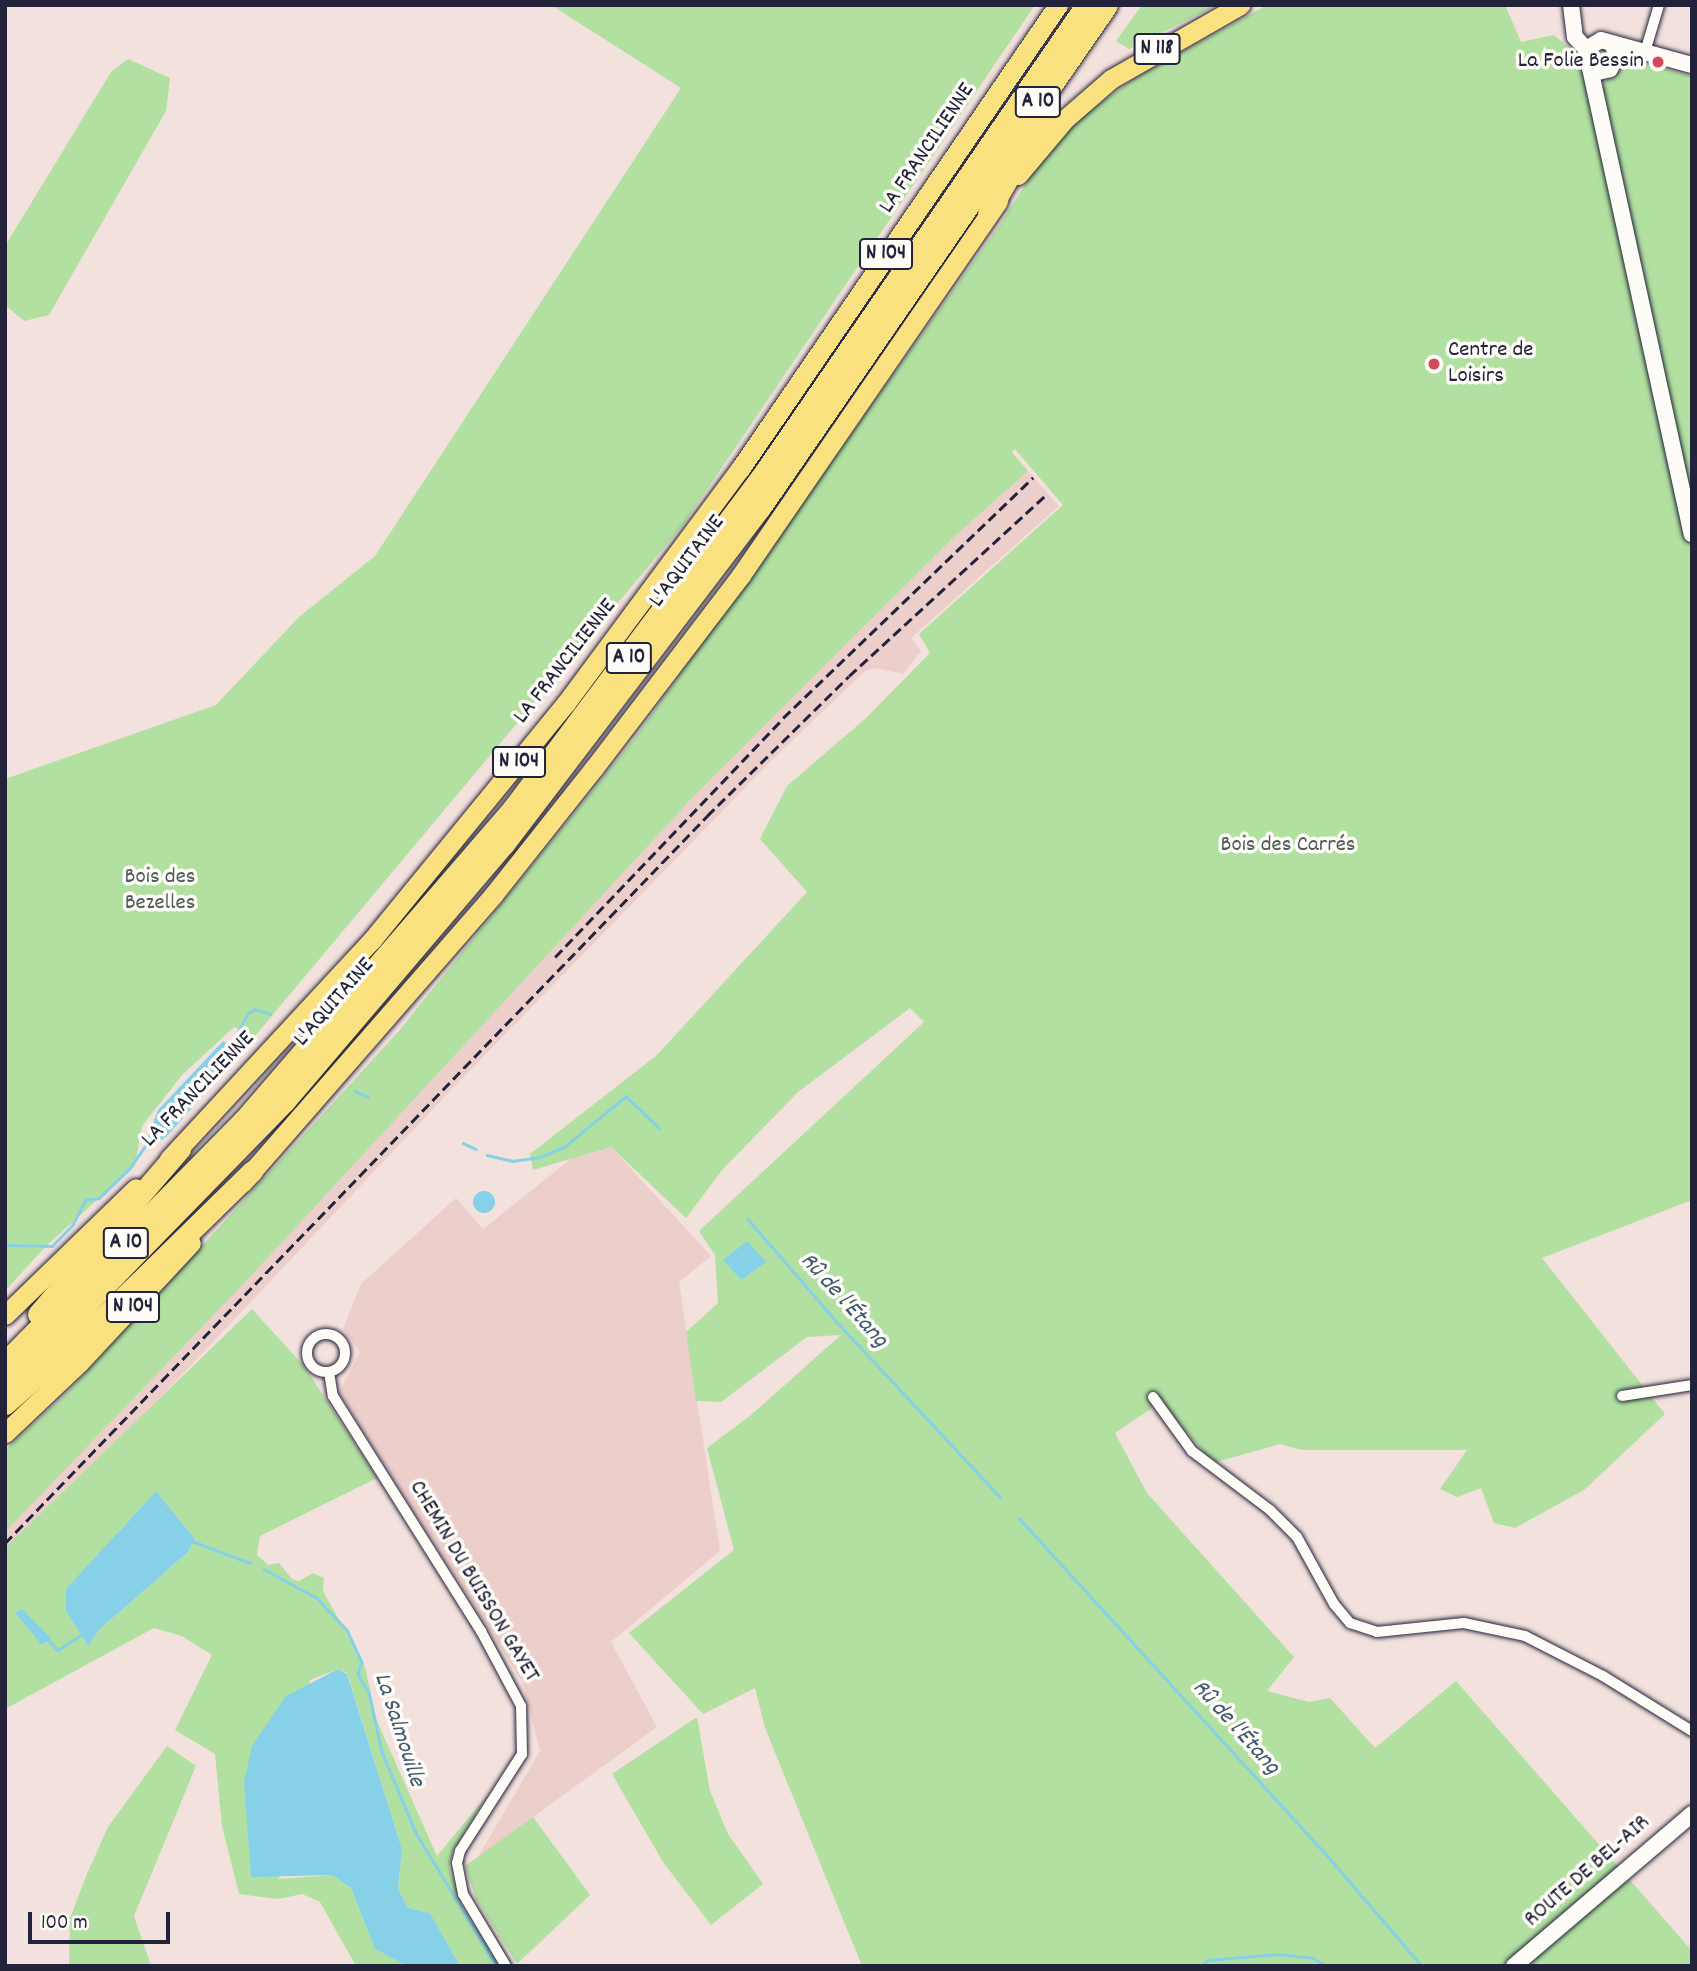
<!DOCTYPE html>
<meta charset="utf-8">
<style>
body{margin:0}
#map{position:relative;width:1697px;height:1971px;overflow:hidden;background:#f3e1dd;font-family:Dekko,sans-serif}
div>[style]{position:absolute}
[style*='--x']{left:calc(var(--x)*1px);top:calc(var(--y)*1px);width:calc(var(--w)*1px);rotate:calc(var(--a)*1deg)}
.built>*{inset:0;background:#ecceca}
.green>*{inset:0;background:#b1e0a0}
.water>*{inset:0;background:#87d1e8}
.round{border-radius:50%}
.stream>*{height:2.5px;margin:-1.25px;padding:0 1.25px;transform-origin:1.25px;border-radius:1.25px;background:#87d1e8}
.roads{filter:drop-shadow(0 0 2px #22223b) drop-shadow(0 0 2px #22223b)}
.minor>*{height:10px;margin:-5px;padding:0 5px;transform-origin:5px;border-radius:5px;background:#fdfcf7}
.minor>.ring{margin:-5px;padding:0;box-sizing:content-box;background:none;border:10px solid #fdfcf7;border-radius:50%}
.secondary>*{height:16px;margin:-8px;padding:0 8px;transform-origin:8px;border-radius:8px;background:#fdfcf7}
.trunk>*{height:19px;margin:-9.5px;padding:0 9.5px;transform-origin:9.5px;border-radius:9.5px;background:#fae180}
.motorway>*{height:21px;margin:-10.5px;padding:0 10.5px;transform-origin:10.5px;border-radius:10.5px;background:#fae180}
.rail>*{height:2.5px;margin-top:-1.25px;transform-origin:0;background:repeating-linear-gradient(90deg,#22223b 0 10px,transparent 0 15px)}
.dots>*{width:19px;height:19px;translate:-50% -50%;box-sizing:border-box;border:4px solid #fdfcf7;border-radius:50%}
span{translate:-50% -50%;white-space:nowrap;text-align:center;line-height:1.15;-webkit-text-stroke:7px #fdfcf7;paint-order:stroke}
.shield-label span{padding:2px 5px;background:#fdfcf7;border:2px solid;border-radius:5px;-webkit-text-stroke-width:0}
.shield-label{font-size:21px;color:#22223b;font-weight:700}
.poi-label{font-size:23px;color:#22223b}
.right{translate:-100% -50%;text-align:right}
.left{translate:0 -50%;text-align:left}
.street-label{font-size:23px;color:#22223b}
.park-label{font-size:23px;color:#4d5b59}
.water-label{font-size:24px;color:#40576f;font-style:italic}
.frame{position:absolute;inset:0;border:7px solid #22223b;pointer-events:none}
.scale{position:absolute;left:28px;top:1912px;width:142px;height:32px;box-sizing:border-box;border:4px solid #22223b;border-top:0;padding-left:9px;font-size:21px;line-height:24px;white-space:nowrap;color:#22223b;-webkit-text-stroke:5px #fdfcf7;paint-order:stroke}
</style>
<div id="map">
<div class="built">
<div style="clip-path:polygon(1028px 471px,1059px 506px,911px 638px,921px 651px,903px 674px,876px 668px,865px 671px,770px 762px,449px 1092px,5px 1562px,5px 1524px,220px 1303px,692px 798px,954px 537px)"></div>
<div style="clip-path:polygon(611px 1147px,711px 1256px,679px 1282px,720px 1551px,611px 1642px,657px 1727px,478px 1857px,540px 1751px,523px 1683px,339px 1393px,360px 1352px,343px 1329px,361px 1284px,456px 1198px,483px 1229px,576px 1155px)"></div>
</div>
<div class="green">
<div style="clip-path:polygon(551px 5px,1035px 5px,683px 525px,255px 1036px,234px 1027px,182px 1075px,142px 1126px,135px 1166px,47px 1245px,5px 1291px,5px 779px,216px 705px,299px 617px,375px 556px,681px 88px)"></div>
<div style="clip-path:polygon(1142px 5px,1217px 5px,1129px 49px,1116px 41px)"></div>
<div style="clip-path:polygon(evenodd,1267px 5px,1505px 5px,1521px 42px,1554px 35px,1568px 47px,1582px 70px,1589px 100px,1626px 59px,1692px 76px,1692px 1200px,1542px 1258px,1665px 1414px,1584px 1490px,1515px 1528px,1494px 1523px,1481px 1488px,1457px 1497px,1440px 1489px,1467px 1450px,1302px 1450px,1280px 1444px,1213px 1463px,1161px 1402px,1115px 1433px,1147px 1493px,1294px 1657px,1267px 1691px,1309px 1702px,1330px 1698px,1375px 1748px,1456px 1681px,1692px 1951px,1692px 1966px,862px 1966px,765px 1728px,755px 1688px,703px 1714px,629px 1633px,734px 1550px,707px 1448px,751px 1415px,841px 1335px,807px 1337px,721px 1402px,696px 1401px,686px 1332px,718px 1303px,715px 1255px,699px 1231px,924px 1022px,910px 1008px,798px 1092px,723px 1169px,686px 1218px,611px 1147px,533px 1170px,530px 1154px,657px 1055px,807px 892px,760px 839px,787px 786px,866px 718px,930px 653px,919px 634px,1063px 505px,1015px 449px,1012px 452px,1028px 471px,954px 537px,692px 798px,248px 1279px,5px 1532px,5px 1450px,69px 1391px,398px 1032px,634px 739px,1001px 223px,1056px 136px,1135px 78px,1267px 5px,740px 1247px,741px 1280px,724px 1260px,740px 1247px)"></div>
<div style="clip-path:polygon(128px 59px,170px 78px,166px 111px,49px 315px,24px 321px,5px 305px,5px 246px,111px 72px)"></div>
<div style="clip-path:polygon(evenodd,252px 1309px,304px 1366px,377px 1478px,260px 1536px,257px 1555px,268px 1565px,279px 1563px,292px 1579px,299px 1581px,313px 1573px,324px 1578px,323px 1591px,365px 1667px,377px 1721px,437px 1856px,488px 1794px,453px 1850px,449px 1867px,463px 1909px,503px 1966px,460px 1966px,430px 1913px,408px 1908px,398px 1889px,402px 1849px,347px 1673px,338px 1669px,310px 1680px,279px 1879px,332px 1875px,351px 1888px,375px 1949px,407px 1966px,356px 1966px,320px 1902px,302px 1894px,278px 1899px,239px 1894px,222px 1826px,215px 1754px,175px 1730px,212px 1655px,182px 1636px,154px 1628px,5px 1709px,5px 1548px,252px 1309px,156px 1491px,195px 1539px,188px 1552px,100px 1629px,88px 1646px,83px 1639px,117px 1533px,156px 1491px)"></div>
<div style="clip-path:polygon(697px 1717px,710px 1791px,728px 1834px,763px 1884px,711px 1925px,663px 1862px,612px 1774px)"></div>
<div style="clip-path:polygon(167px 1746px,196px 1766px,134px 1916px,151px 1966px,69px 1966px,70px 1918px,87px 1874px,108px 1827px)"></div>
<div style="clip-path:polygon(533px 1817px,590px 1895px,517px 1964px,476px 1899px,465px 1866px)"></div>
</div>
<div class="water">
<div style="clip-path:polygon(223px 1041px,238px 1050px,232px 1063px,167px 1136px,157px 1143px,147px 1139px,158px 1110px)"></div>
<div class="round" style="left:473px;top:1191px;width:22px;height:22px"></div>
<div style="clip-path:polygon(747px 1241px,766px 1262px,741px 1280px,723px 1260px)"></div>
<div style="clip-path:polygon(156px 1491px,195px 1539px,188px 1552px,100px 1629px,88px 1646px,66px 1611px,66px 1589px)"></div>
<div style="clip-path:polygon(22px 1609px,51px 1638px,42px 1645px,15px 1613px)"></div>
<div style="clip-path:polygon(338px 1669px,347px 1674px,402px 1849px,398px 1889px,408px 1908px,430px 1913px,460px 1966px,407px 1966px,375px 1949px,351px 1888px,332px 1875px,251px 1877px,244px 1782px,252px 1746px,286px 1696px)"></div>
</div>
<div class="stream">
<div style="--x:232;--y:1044;--w:35;--a:-63"></div>
<div style="--x:248;--y:1013;--w:8;--a:-30"></div>
<div style="--x:255;--y:1009;--w:16;--a:18"></div>
<div style="--x:355;--y:1091;--w:14;--a:25"></div>
<div style="--x:463;--y:1143;--w:14;--a:25"></div>
<div style="--x:487;--y:1155;--w:26;--a:13"></div>
<div style="--x:512;--y:1161;--w:28;--a:-8"></div>
<div style="--x:540;--y:1157;--w:26;--a:-23"></div>
<div style="--x:564;--y:1147;--w:80;--a:-39.4"></div>
<div style="--x:626;--y:1096;--w:46;--a:44.1"></div>
<div style="--x:748;--y:1219;--w:135;--a:49.2"></div>
<div style="--x:836;--y:1321;--w:241;--a:47"></div>
<div style="--x:5;--y:1245;--w:47;--a:1.2"></div>
<div style="--x:52;--y:1246;--w:30;--a:-46"></div>
<div style="--x:73;--y:1224;--w:27;--a:-63"></div>
<div style="--x:85;--y:1200;--w:14;--a:-8"></div>
<div style="--x:99;--y:1198;--w:42;--a:-44"></div>
<div style="--x:129;--y:1169;--w:37;--a:-55"></div>
<div style="--x:1019;--y:1518;--w:455;--a:47.6"></div>
<div style="--x:1326;--y:1854;--w:148;--a:49.4"></div>
<div style="--x:192;--y:1541;--w:62;--a:20.8"></div>
<div style="--x:264;--y:1569;--w:60;--a:28.7"></div>
<div style="--x:317;--y:1598;--w:44;--a:46.8"></div>
<div style="--x:347;--y:1630;--w:35;--a:65"></div>
<div style="--x:362;--y:1662;--w:13;--a:108"></div>
<div style="--x:358;--y:1674;--w:22;--a:60"></div>
<div style="--x:369;--y:1693;--w:60;--a:77.6"></div>
<div style="--x:382;--y:1752;--w:88;--a:67.2"></div>
<div style="--x:416;--y:1833;--w:156;--a:58.7"></div>
<div style="--x:47;--y:1639;--w:16;--a:45"></div>
<div style="--x:58;--y:1650;--w:27;--a:-33"></div>
<div style="--x:1200;--y:1966;--w:10;--a:-37"></div>
<div style="--x:1208;--y:1960;--w:69;--a:-5"></div>
<div style="--x:1277;--y:1954;--w:36;--a:6"></div>
<div style="--x:1313;--y:1958;--w:16;--a:30"></div>
</div>
<div class="roads">
<div class="minor">
<div style="--x:1645;--y:52;--w:49;--a:-73.4"></div>
<div class="ring" style="left:307px;top:1334px;width:28px;height:28px"></div>
<div style="--x:329;--y:1372;--w:24;--a:81"></div>
<div style="--x:333;--y:1396;--w:278;--a:57.8"></div>
<div style="--x:481;--y:1631;--w:85;--a:61.9"></div>
<div style="--x:521;--y:1706;--w:48;--a:88.8"></div>
<div style="--x:522;--y:1754;--w:115;--a:122.6"></div>
<div style="--x:460;--y:1851;--w:12;--a:104"></div>
<div style="--x:457;--y:1863;--w:32;--a:79"></div>
<div style="--x:463;--y:1894;--w:84;--a:59.2"></div>
<div style="--x:1622;--y:1396;--w:71;--a:-8.9"></div>
<div style="--x:1153;--y:1397;--w:67;--a:54.2"></div>
<div style="--x:1192;--y:1451;--w:98;--a:37.1"></div>
<div style="--x:1270;--y:1510;--w:38;--a:45"></div>
<div style="--x:1297;--y:1537;--w:77;--a:61.1"></div>
<div style="--x:1334;--y:1604;--w:25;--a:50"></div>
<div style="--x:1350;--y:1623;--w:28;--a:18"></div>
<div style="--x:1377;--y:1632;--w:87;--a:-5.9"></div>
<div style="--x:1464;--y:1623;--w:62;--a:12"></div>
<div style="--x:1525;--y:1636;--w:88;--a:27.1"></div>
<div style="--x:1603;--y:1676;--w:105;--a:31.7"></div>
</div>
<div class="secondary">
<div style="--x:1571;--y:5;--w:32;--a:83"></div>
<div style="--x:1575;--y:37;--w:16;--a:47"></div>
<div style="--x:1613;--y:45;--w:13;--a:77"></div>
<div style="--x:1616;--y:58;--w:13;--a:119"></div>
<div style="--x:1610;--y:69;--w:12;--a:166"></div>
<div style="--x:1598;--y:72;--w:9;--a:-153"></div>
<div style="--x:1590;--y:68;--w:19;--a:-102"></div>
<div style="--x:1586;--y:49;--w:17;--a:-31"></div>
<div style="--x:1601;--y:40;--w:94;--a:15.4"></div>
<div style="--x:1590;--y:68;--w:477;--a:77.7"></div>
<div style="--x:1514;--y:1966;--w:234;--a:-40.5"></div>
</div>
<div class="trunk">
<div style="--x:1018;--y:175;--w:73;--a:-50"></div>
<div style="--x:1065;--y:119;--w:61;--a:-41"></div>
<div style="--x:1111;--y:79;--w:149;--a:-29.8"></div>
<div style="--x:169;--y:1159;--w:299;--a:-47.2"></div>
<div style="--x:372;--y:940;--w:306;--a:-50.7"></div>
<div style="--x:566;--y:703;--w:292;--a:-53.4"></div>
<div style="--x:740;--y:469;--w:563;--a:-55.58"></div>
<div style="--x:242;--y:1183;--w:383;--a:-48.9"></div>
<div style="--x:494;--y:894;--w:161;--a:-51.6"></div>
<div style="--x:594;--y:768;--w:243;--a:-52.7"></div>
<div style="--x:741;--y:575;--w:454;--a:-55.5"></div>
<div style="--x:5;--y:1315;--w:182;--a:-44.1"></div>
<div style="--x:5;--y:1433;--w:102;--a:-43.4"></div>
<div style="--x:79;--y:1363;--w:164;--a:-47"></div>
</div>
<div class="motorway">
<div style="--x:988;--y:213;--w:110;--a:-59.9"></div>
<div style="--x:38;--y:1314;--w:218;--a:-49.3"></div>
<div style="--x:5;--y:1362;--w:339;--a:-45.4"></div>
<div style="--x:243;--y:1121;--w:415;--a:-49.2"></div>
<div style="--x:514;--y:807;--w:421;--a:-53.2"></div>
<div style="--x:766;--y:470;--w:564;--a:-55.47"></div>
<div style="--x:5;--y:1388;--w:401;--a:-45.7"></div>
<div style="--x:285;--y:1101;--w:338;--a:-49.6"></div>
<div style="--x:504;--y:844;--w:422;--a:-52.7"></div>
<div style="--x:760;--y:508;--w:611;--a:-55.4"></div>
<div style="--x:5;--y:1404;--w:120;--a:-41.3"></div>
<div style="--x:95;--y:1325;--w:220;--a:-44.4"></div>
</div>
</div>
<div class="rail">
<div style="--x:555;--y:957;--w:330;--a:-46.3"></div>
<div style="--x:783;--y:718;--w:347;--a:-43.9"></div>
<div style="--x:5;--y:1543;--w:1011;--a:-46"></div>
<div style="--x:707;--y:816;--w:199;--a:-44.6"></div>
<div style="--x:849;--y:676;--w:270;--a:-42.6"></div>
</div>
<div class="dots">
<div style="left:1658px;top:62px;background:#d1495b"></div>
<div style="left:1434px;top:364px;background:#d1495b"></div>
</div>
<div class="shield-label">
<span style="left:1157px;top:49px">N 118</span>
<span style="left:1038px;top:102px">A 10</span>
<span style="left:886px;top:254px">N 104</span>
<span style="left:629px;top:658px">A 10</span>
<span style="left:519px;top:762px">N 104</span>
<span style="left:126px;top:1243px">A 10</span>
<span style="left:133px;top:1307px">N 104</span>
</div>
<div class="poi-label">
<span class="right" style="left:1644px;top:62px">La Folie Bessin</span>
<span class="left" style="left:1448px;top:364px">Centre de<br>Loisirs</span>
</div>
<div class="street-label">
<span style="left:928px;top:149px;rotate:-56deg">LA FRANCILIENNE</span>
<span style="left:688px;top:562px;rotate:-53deg">L'AQUITAINE</span>
<span style="left:566px;top:662px;rotate:-52deg">LA FRANCILIENNE</span>
<span style="left:335px;top:1003px;rotate:-49deg">L'AQUITAINE</span>
<span style="left:199px;top:1090px;rotate:-46deg">LA FRANCILIENNE</span>
<span style="left:473px;top:1582px;rotate:59deg">CHEMIN DU BUISSON GAYET</span>
<span style="left:1588px;top:1872px;rotate:-41deg">ROUTE DE BEL-AIR</span>
</div>
<div class="park-label">
<span style="left:1288px;top:846px">Bois des Carrés</span>
<span style="left:160px;top:891px">Bois des<br>Bezelles</span>
</div>
<div class="water-label">
<span style="left:843px;top:1301px;rotate:48deg">Rû de l'Étang</span>
<span style="left:1235px;top:1728px;rotate:48deg">Rû de l'Étang</span>
<span style="left:398px;top:1730px;rotate:72deg">La Salmouille</span>
</div>
<div class="frame"></div>
<div class="scale">100 m</div>
</div>
